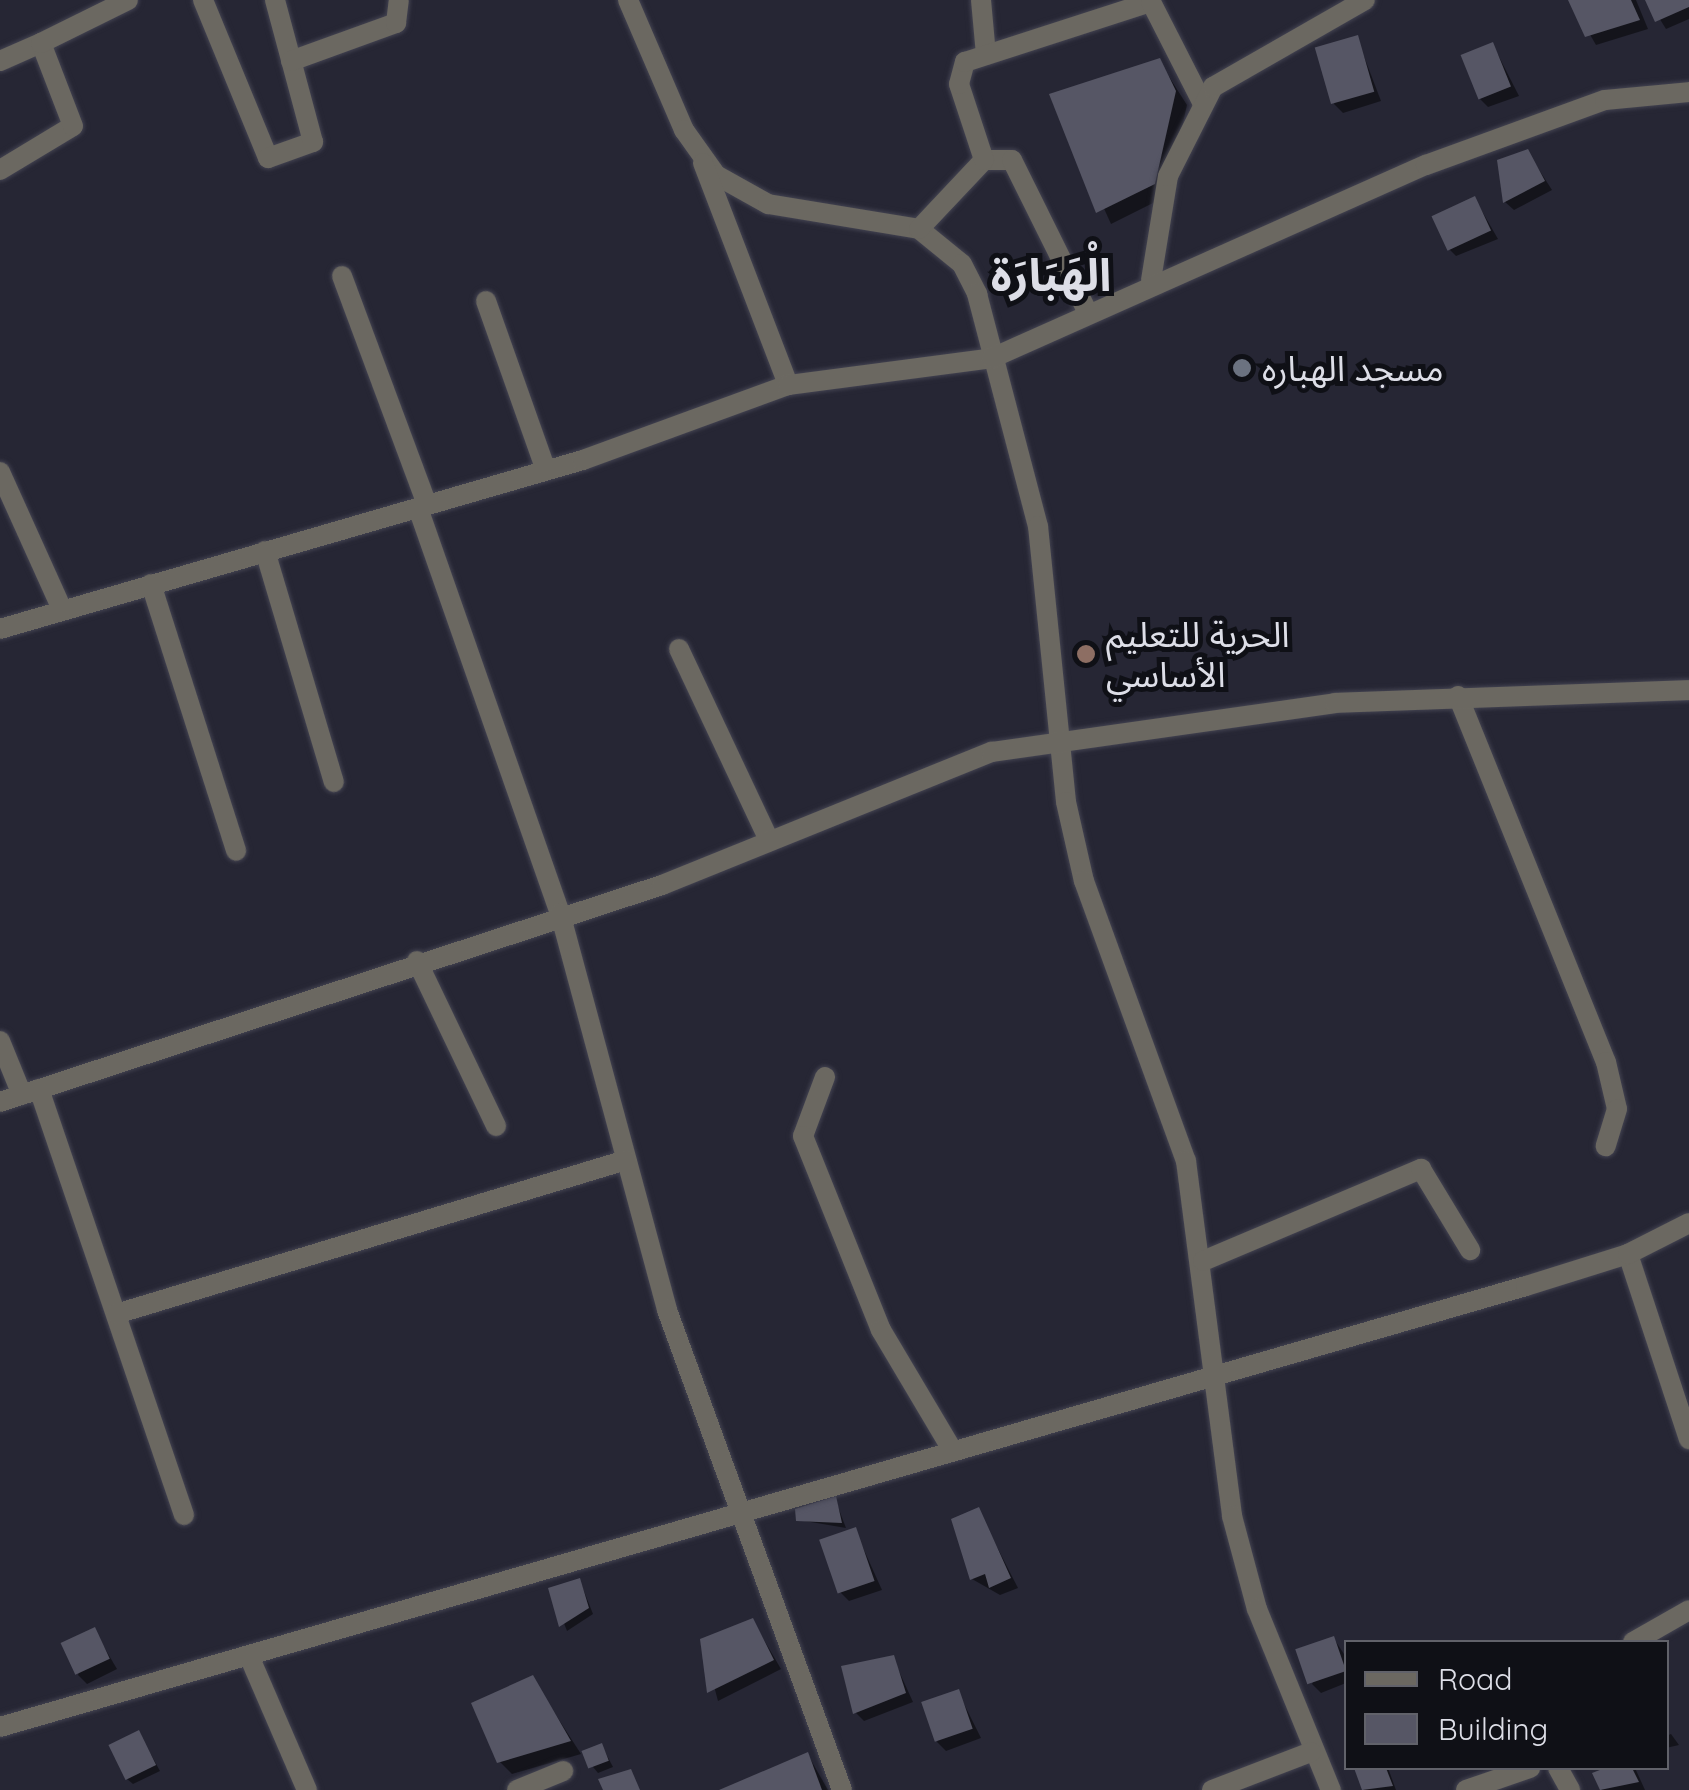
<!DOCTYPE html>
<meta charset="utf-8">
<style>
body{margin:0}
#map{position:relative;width:1689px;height:1790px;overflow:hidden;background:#262634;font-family:Quicksand,"Noto Sans Arabic",sans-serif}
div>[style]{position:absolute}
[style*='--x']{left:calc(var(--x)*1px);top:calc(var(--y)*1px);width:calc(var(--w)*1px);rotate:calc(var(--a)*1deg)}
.shadow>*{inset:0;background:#0007}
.building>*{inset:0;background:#565665;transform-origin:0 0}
.roads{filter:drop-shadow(0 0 2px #434351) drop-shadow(0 0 2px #434351)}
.minor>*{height:20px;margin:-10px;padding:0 10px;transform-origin:10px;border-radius:10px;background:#6b6861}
.dots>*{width:28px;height:28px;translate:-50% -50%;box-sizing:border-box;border:5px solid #0f1016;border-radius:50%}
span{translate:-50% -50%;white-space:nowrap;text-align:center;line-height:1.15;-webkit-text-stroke:10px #0f1016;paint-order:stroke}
.poi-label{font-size:35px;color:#dddee7}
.left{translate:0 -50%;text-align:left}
.district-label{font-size:45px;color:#dddee7;font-weight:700}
.legend{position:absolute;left:1344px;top:1640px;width:325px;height:130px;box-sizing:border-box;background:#0f1016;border:2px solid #61626a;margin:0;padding:12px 18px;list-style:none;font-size:30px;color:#dddee7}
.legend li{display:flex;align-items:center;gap:20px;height:50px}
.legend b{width:50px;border:2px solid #61626a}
</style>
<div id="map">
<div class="shadow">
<div style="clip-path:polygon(1570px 0,1636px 0,1648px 29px,1596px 45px)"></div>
<div style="clip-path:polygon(1648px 0,1689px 0,1689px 19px,1666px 29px)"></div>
<div style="clip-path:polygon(1357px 38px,1381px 101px,1343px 113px,1334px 104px)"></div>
<div style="clip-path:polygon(1493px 45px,1519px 96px,1488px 107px,1479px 98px)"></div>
<div style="clip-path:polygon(1159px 61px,1187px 105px,1167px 196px,1111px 224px,1053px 96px)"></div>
<div style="clip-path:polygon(1527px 151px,1552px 190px,1514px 210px,1505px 202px)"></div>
<div style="clip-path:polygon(1475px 199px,1498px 239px,1456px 256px,1447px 247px)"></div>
<div style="clip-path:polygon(835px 1499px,846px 1528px,799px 1520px)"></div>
<div style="clip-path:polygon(978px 1510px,1018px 1588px,1000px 1595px,972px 1579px)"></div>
<div style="clip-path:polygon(855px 1530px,882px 1590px,849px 1601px,840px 1592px)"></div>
<div style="clip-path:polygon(580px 1581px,593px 1614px,567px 1631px,551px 1590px)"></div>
<div style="clip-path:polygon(753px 1621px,781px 1669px,718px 1701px,702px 1641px)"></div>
<div style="clip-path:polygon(94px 1630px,117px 1669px,87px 1684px,78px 1675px)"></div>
<div style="clip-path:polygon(1334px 1639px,1346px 1657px,1346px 1683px,1321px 1693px,1312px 1684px)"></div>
<div style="clip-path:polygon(893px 1658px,913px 1702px,864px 1721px,855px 1712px)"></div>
<div style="clip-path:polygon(532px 1678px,581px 1754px,512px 1774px,499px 1761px)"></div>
<div style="clip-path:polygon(958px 1692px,981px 1738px,946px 1751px,937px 1742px)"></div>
<div style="clip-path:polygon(139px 1733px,160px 1771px,133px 1784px,127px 1779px)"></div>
<div style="clip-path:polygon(1671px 1734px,1679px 1745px,1666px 1748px,1666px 1736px)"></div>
<div style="clip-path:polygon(602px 1746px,613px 1767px,598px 1773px,593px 1767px)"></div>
<div style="clip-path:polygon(808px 1755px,828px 1790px,726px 1790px)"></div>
<div style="clip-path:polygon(1356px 1768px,1388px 1768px,1396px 1790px,1364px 1790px)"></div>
<div style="clip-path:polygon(1611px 1768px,1635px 1768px,1645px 1790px,1602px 1790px,1595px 1774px)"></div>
</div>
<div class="building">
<div style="clip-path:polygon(1568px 0,1631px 0,1640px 20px,1585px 37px)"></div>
<div style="clip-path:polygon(1645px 0,1689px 0,1689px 7px,1655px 22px)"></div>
<div style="left:1358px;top:35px;width:59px;height:45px;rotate:74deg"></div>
<div style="left:1493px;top:42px;width:48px;height:35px;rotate:68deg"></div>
<div style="clip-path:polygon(1160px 58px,1176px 91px,1155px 184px,1096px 213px,1049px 94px)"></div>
<div style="clip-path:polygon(1528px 149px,1545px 181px,1503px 203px,1497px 160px)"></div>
<div style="left:1475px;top:196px;width:38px;height:48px;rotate:65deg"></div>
<div style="clip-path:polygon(836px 1496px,842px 1523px,796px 1521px,795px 1509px)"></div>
<div style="clip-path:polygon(979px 1507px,1011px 1578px,989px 1588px,985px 1574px,970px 1580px,951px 1519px)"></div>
<div style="left:856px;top:1527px;width:57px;height:39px;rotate:71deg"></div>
<div style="clip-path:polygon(580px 1578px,589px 1608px,559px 1627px,548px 1588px)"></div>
<div style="clip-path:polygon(753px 1618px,774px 1660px,707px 1693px,700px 1639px)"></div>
<div style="left:95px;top:1627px;width:35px;height:38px;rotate:65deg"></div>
<div style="left:1334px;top:1636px;width:37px;height:41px;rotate:71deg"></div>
<div style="clip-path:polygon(894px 1655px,906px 1693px,853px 1714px,841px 1666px)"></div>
<div style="clip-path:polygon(533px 1675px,571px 1741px,497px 1763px,471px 1703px)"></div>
<div style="left:959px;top:1689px;width:42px;height:40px;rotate:71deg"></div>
<div style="left:139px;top:1730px;width:39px;height:34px;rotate:64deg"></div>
<div style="left:602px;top:1743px;width:19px;height:22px;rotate:69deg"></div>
<div style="clip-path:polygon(808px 1752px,822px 1790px,719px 1790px)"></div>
<div style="clip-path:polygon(1354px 1768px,1386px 1768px,1393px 1786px,1362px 1790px)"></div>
<div style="clip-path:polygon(1605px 1768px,1632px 1768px,1639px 1782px,1600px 1790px,1592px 1773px)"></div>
<div style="clip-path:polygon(631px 1769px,640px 1790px,603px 1790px,598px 1779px)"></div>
</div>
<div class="roads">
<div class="minor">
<div style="--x:203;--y:0;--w:171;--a:67.6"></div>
<div style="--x:268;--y:158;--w:48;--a:-19.6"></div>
<div style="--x:313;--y:142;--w:147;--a:-105"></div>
<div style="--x:628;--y:0;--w:142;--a:66.7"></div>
<div style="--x:684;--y:130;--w:55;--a:54.6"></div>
<div style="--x:716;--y:175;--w:60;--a:29.1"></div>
<div style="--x:768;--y:204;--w:153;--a:9.4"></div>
<div style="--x:919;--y:229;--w:55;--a:39.1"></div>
<div style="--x:962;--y:264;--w:34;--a:63"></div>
<div style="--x:977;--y:294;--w:240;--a:75.3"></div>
<div style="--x:1038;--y:526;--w:277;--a:84.2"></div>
<div style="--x:1066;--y:802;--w:81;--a:77.2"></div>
<div style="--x:1084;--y:881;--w:298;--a:70"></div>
<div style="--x:1186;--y:1161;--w:358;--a:82.6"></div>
<div style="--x:1232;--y:1516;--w:96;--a:75"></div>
<div style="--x:1257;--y:1609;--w:196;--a:67.8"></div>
<div style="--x:981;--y:0;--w:55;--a:84.8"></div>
<div style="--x:0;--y:61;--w:45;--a:-23.7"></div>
<div style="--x:291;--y:61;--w:112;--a:-19.9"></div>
<div style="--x:396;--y:23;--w:23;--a:-83"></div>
<div style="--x:984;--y:160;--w:28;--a:0"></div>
<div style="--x:1012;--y:160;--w:171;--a:63.6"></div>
<div style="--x:703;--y:163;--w:238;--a:69"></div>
<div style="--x:0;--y:170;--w:85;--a:-31.1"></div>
<div style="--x:73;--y:126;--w:89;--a:-111.1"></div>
<div style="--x:41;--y:43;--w:97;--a:-26.3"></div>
<div style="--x:919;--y:229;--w:95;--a:-46.7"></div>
<div style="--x:984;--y:160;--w:80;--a:-108.2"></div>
<div style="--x:959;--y:84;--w:23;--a:-75"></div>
<div style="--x:965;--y:62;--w:195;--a:-17.9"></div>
<div style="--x:1151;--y:2;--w:114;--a:63"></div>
<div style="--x:342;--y:276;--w:243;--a:69.6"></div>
<div style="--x:1151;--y:280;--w:105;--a:-80.7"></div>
<div style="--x:1168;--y:176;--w:100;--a:-63.2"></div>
<div style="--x:1213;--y:87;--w:175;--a:-29.8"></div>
<div style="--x:486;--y:301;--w:179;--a:70.5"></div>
<div style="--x:0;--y:472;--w:150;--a:65.7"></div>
<div style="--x:418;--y:508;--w:429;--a:70.7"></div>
<div style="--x:560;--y:913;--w:411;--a:74.9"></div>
<div style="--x:667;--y:1310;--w:511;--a:69.97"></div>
<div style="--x:265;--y:551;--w:241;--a:73.4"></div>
<div style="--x:151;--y:584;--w:280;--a:72.3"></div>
<div style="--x:0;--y:629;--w:607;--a:-16.17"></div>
<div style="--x:583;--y:460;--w:218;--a:-20.1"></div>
<div style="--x:788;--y:385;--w:206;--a:-7.5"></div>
<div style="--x:992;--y:358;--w:475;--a:-24"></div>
<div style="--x:1426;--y:165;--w:190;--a:-20"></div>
<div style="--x:1605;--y:100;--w:84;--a:-5.4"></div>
<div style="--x:679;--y:649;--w:207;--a:64.8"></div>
<div style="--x:1458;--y:696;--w:395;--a:68"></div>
<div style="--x:1606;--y:1062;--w:48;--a:76.8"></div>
<div style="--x:1617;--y:1109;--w:39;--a:107"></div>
<div style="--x:417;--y:961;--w:183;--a:64.4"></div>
<div style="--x:0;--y:1041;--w:58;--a:67.8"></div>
<div style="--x:825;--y:1077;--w:63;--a:110.4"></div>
<div style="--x:803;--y:1136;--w:209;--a:68.1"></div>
<div style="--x:881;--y:1330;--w:137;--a:59.3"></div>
<div style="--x:39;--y:1089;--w:450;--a:71.2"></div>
<div style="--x:0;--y:1102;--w:697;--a:-18.15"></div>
<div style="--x:662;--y:885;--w:356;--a:-22"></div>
<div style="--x:992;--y:752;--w:346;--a:-8.1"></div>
<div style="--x:1335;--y:703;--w:354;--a:-2.1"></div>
<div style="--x:1628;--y:1254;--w:195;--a:71.8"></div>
<div style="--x:1203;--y:1261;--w:237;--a:-22.9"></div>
<div style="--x:1421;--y:1169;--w:95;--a:58.8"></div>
<div style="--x:116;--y:1314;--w:533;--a:-16.8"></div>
<div style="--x:1633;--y:1642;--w:64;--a:-29.7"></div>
<div style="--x:249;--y:1656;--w:146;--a:66.6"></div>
<div style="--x:0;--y:1727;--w:1588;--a:-16.12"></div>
<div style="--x:1526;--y:1286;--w:107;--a:-17.4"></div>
<div style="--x:1628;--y:1254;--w:68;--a:-26.9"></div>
<div style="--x:1558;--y:1768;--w:25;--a:61"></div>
<div style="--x:517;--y:1790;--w:50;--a:-22.4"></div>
<div style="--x:1212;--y:1790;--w:106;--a:-21"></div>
<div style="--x:1466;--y:1790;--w:68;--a:-19"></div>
</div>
</div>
<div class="dots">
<div style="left:1242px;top:368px;background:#6b7280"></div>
<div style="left:1086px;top:654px;background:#8d6e63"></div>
</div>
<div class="poi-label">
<span class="left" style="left:1262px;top:368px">مسجد الهباره</span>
<span class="left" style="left:1106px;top:654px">الحرية للتعليم<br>الأساسي</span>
</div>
<div class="district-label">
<span style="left:1051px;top:275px">الْهَبَارَة</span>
</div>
<ul class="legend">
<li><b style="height:12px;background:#6b6861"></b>Road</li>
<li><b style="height:28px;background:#565665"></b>Building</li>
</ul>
</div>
